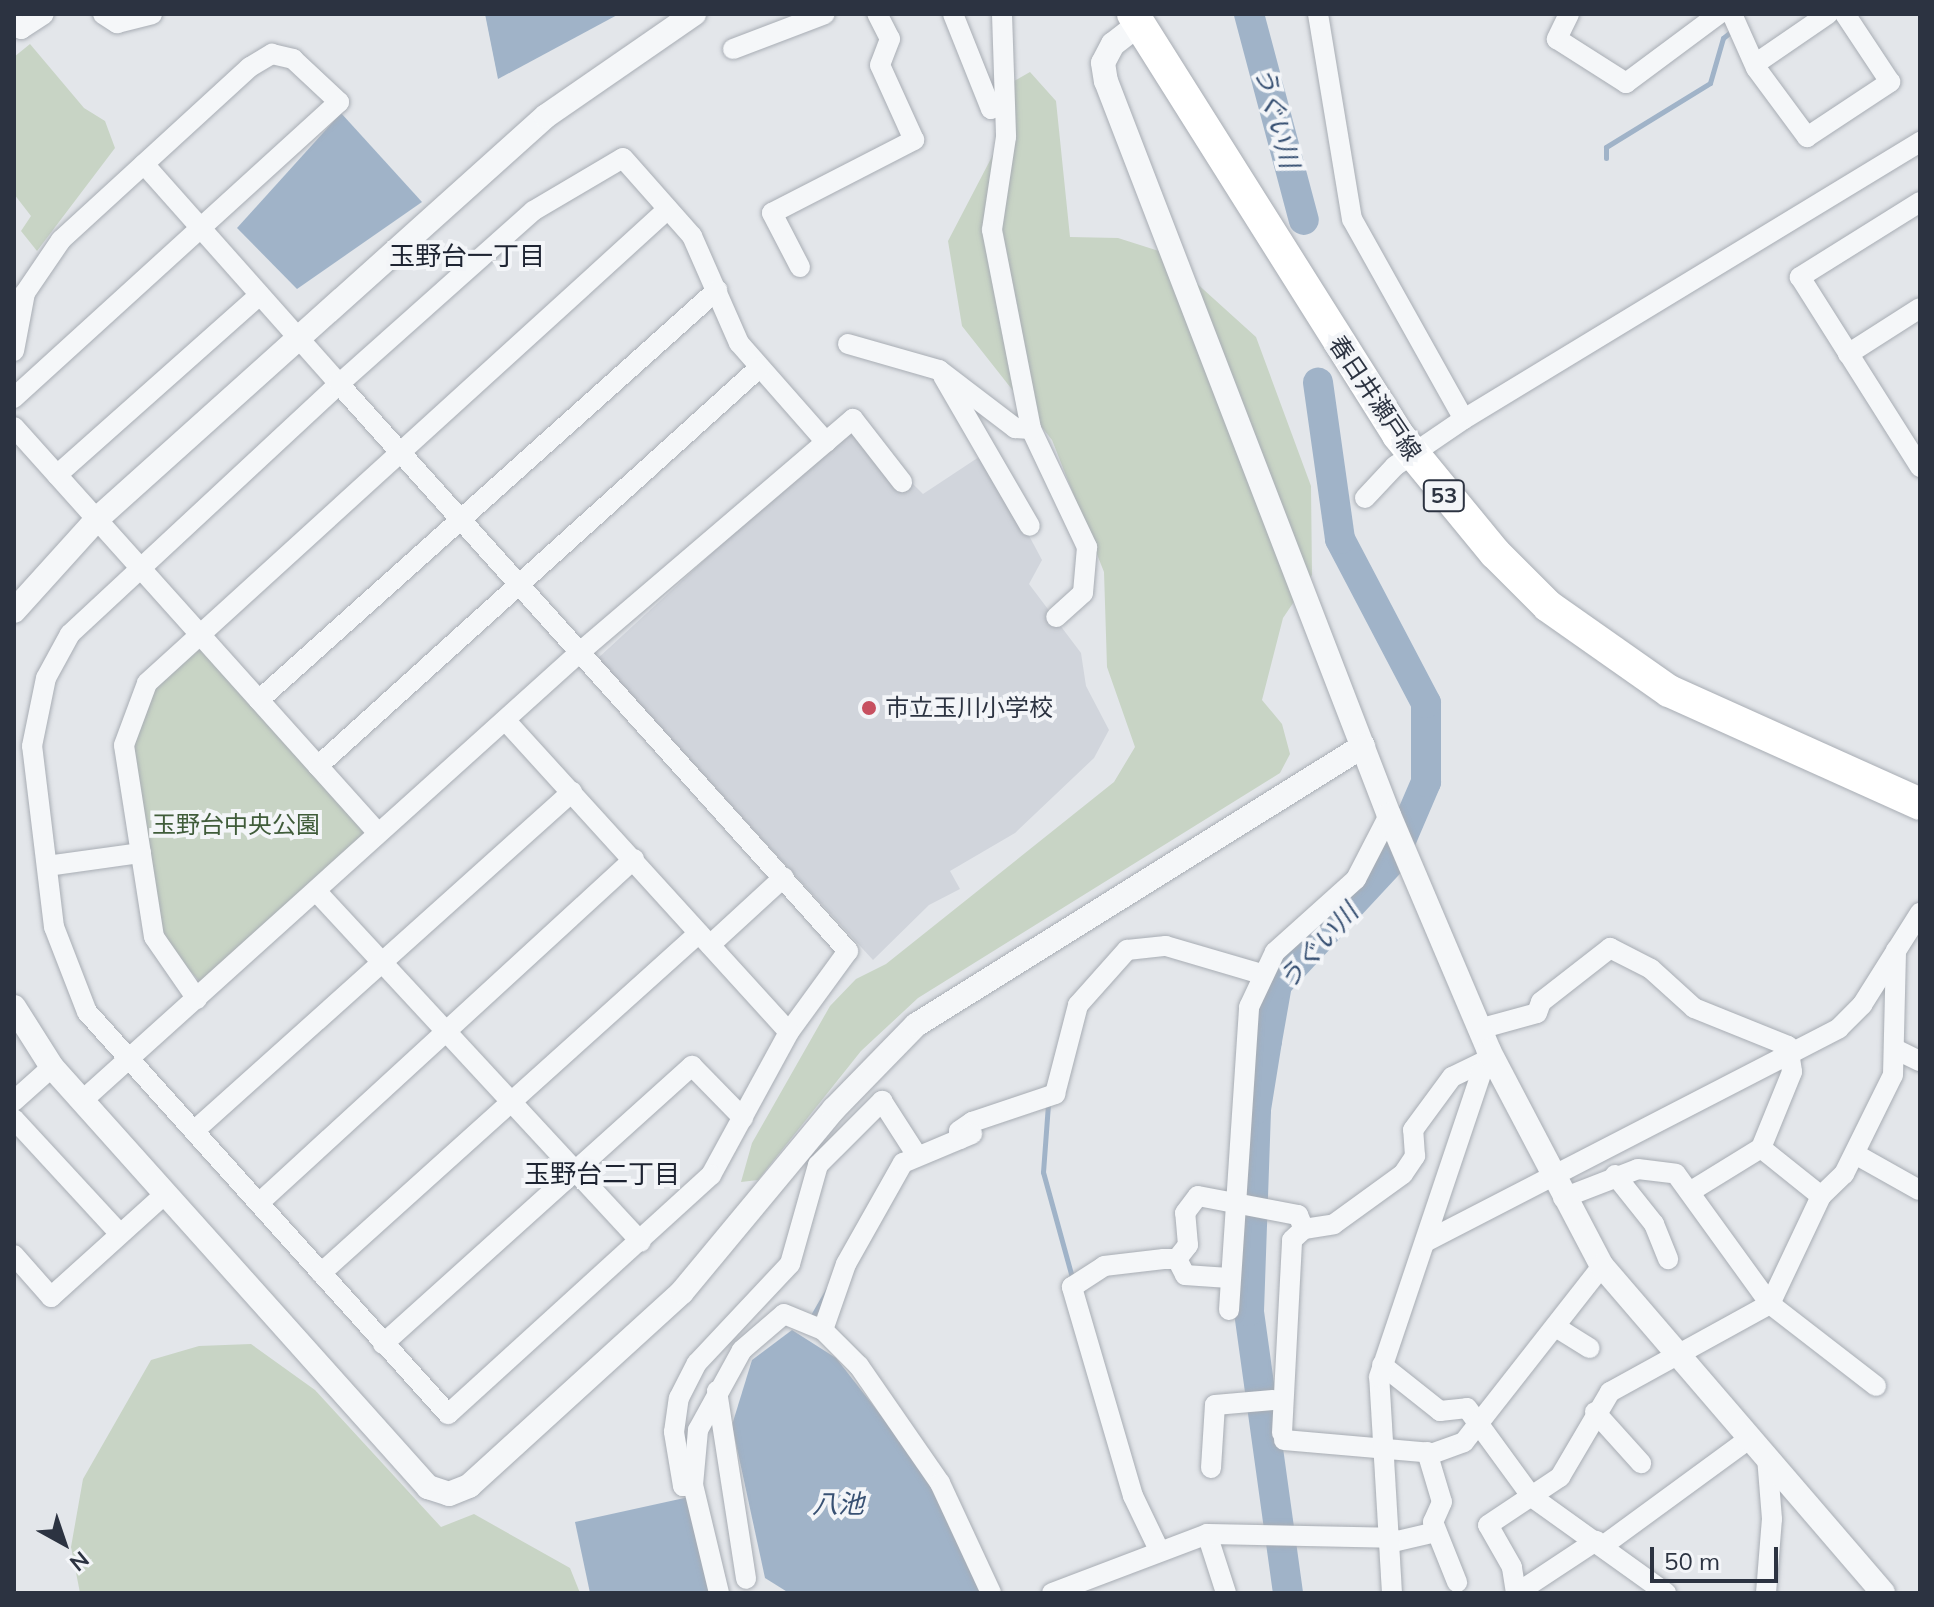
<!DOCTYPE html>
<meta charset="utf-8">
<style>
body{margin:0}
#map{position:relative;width:1934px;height:1607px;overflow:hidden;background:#e3e6ea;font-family:Mulish,"Noto Sans JP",sans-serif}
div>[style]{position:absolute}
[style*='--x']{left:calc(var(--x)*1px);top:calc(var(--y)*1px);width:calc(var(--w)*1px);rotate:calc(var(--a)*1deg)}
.built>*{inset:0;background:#d1d5dc}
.green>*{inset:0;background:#c8d4c5}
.water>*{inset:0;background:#a0b3c8}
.stream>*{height:5px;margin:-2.5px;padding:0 2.5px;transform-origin:2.5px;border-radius:2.5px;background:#a0b3c8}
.river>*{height:30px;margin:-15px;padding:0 15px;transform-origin:15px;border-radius:15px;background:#a0b3c8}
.roads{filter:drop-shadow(0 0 2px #a8adb4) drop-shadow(0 0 2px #a8adb4)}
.minor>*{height:20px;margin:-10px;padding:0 10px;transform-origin:10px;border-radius:10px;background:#f5f7f9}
.tertiary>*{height:24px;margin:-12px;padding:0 12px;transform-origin:12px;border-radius:12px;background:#f5f7f9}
.primary>*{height:32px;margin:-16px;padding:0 16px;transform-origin:16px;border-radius:16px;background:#fff}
.dots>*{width:22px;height:22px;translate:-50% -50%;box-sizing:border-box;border:4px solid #f3f5f8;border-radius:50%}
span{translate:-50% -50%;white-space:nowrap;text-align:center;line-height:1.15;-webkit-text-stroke:8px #f3f5f8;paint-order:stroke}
.shield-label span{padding:2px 6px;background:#f3f5f8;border:2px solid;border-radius:6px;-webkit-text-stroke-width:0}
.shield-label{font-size:22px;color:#2c3341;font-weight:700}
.street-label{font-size:24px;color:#2c3341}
.poi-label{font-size:24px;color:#2c3341}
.left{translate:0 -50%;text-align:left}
.park-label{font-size:24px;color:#405c3a}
.water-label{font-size:26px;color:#385173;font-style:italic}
.neighbourhood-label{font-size:26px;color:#1e2432}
.frame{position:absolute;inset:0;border:16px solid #2c3341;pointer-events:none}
.north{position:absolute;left:24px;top:1503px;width:80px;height:80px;-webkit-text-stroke:6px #f3f5f8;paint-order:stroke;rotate:140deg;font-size:22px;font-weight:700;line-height:32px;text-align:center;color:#2c3341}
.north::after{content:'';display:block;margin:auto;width:28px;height:36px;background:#2c3341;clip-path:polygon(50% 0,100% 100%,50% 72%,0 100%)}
.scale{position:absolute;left:1650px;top:1547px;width:128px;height:36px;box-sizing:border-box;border:4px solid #2c3341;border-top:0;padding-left:10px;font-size:24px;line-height:28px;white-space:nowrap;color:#2c3341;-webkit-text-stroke:6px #f3f5f8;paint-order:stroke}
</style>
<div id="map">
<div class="built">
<div style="clip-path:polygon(849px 427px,897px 486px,912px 483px,923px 494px,985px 453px,1042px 560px,1029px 584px,1081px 653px,1086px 686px,1109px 730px,1094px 758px,1015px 833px,950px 871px,960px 889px,929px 905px,873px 960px,597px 659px)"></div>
</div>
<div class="green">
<div style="clip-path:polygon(30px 44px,84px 108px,105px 121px,115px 148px,37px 251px,21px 231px,31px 216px,14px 194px,14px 57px)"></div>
<div style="clip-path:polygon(1030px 72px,1056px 101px,1070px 237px,1118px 238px,1162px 252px,1256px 337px,1311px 486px,1312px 575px,1283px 618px,1262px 700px,1282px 724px,1290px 754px,1280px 773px,918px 998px,861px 1051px,758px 1180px,741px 1182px,752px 1143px,830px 1006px,856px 979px,886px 964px,1114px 782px,1135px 747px,1107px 667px,1104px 572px,1052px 440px,962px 326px,948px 241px,997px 147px,1009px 84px)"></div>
<div style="clip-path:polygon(194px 648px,202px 648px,364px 828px,364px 836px,201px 983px,161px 938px,133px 741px,154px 685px)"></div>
<div style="clip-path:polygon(251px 1344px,315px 1390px,441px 1527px,474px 1514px,570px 1568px,580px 1593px,80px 1593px,71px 1547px,83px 1479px,151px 1360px,199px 1346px)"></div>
</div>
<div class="water">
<div style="clip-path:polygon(485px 14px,619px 14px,498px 79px)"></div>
<div style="clip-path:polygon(341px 113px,422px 202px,297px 289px,237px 228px)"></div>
<div style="clip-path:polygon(792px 1330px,836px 1358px,934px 1483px,980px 1593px,789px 1593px,765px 1578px,732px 1425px,752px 1360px)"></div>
<div style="clip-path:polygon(689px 1497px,709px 1593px,590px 1593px,575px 1522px)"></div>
</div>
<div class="stream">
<div style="--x:1606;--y:158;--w:11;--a:-90"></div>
<div style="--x:1606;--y:147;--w:122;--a:-31.6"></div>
<div style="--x:1710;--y:83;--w:47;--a:-73.9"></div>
<div style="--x:1723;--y:38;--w:13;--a:-39"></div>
<div style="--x:1275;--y:965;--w:13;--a:29"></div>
<div style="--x:1048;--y:1104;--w:68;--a:94.2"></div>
<div style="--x:1043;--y:1172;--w:113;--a:74.6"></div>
<div style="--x:811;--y:1319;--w:34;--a:-60"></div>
</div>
<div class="river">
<div style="--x:1249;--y:14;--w:213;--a:75.1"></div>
<div style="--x:1288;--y:1593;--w:285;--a:-97.9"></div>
<div style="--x:1249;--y:1311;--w:202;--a:-88"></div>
<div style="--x:1256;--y:1109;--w:69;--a:-80.8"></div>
<div style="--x:1267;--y:1041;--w:58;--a:-80"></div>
<div style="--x:1277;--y:984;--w:171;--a:-47.1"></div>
<div style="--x:1393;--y:859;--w:84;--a:-66.8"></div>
<div style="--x:1426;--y:782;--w:79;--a:-90"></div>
<div style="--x:1426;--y:703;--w:185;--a:-117.7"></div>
<div style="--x:1340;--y:539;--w:158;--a:-98"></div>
</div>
<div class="roads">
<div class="minor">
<div style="--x:103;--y:14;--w:17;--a:33"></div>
<div style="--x:117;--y:23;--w:36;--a:-14"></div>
<div style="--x:953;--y:14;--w:102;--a:68.2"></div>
<div style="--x:991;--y:109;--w:14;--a:-25"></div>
<div style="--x:1002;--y:14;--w:123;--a:88.1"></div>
<div style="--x:1006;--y:137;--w:94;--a:98.6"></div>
<div style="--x:992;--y:230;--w:203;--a:78.9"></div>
<div style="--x:1031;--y:429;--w:131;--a:64.6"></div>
<div style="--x:1087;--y:547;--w:46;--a:95"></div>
<div style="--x:1083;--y:593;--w:36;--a:138"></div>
<div style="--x:1318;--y:14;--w:208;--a:80.6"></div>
<div style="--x:1352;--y:219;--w:229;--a:60.8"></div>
<div style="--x:1569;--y:14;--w:28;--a:116"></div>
<div style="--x:1557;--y:39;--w:82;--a:32.5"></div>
<div style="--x:1626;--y:83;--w:116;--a:-36.6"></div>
<div style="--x:1732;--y:14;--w:59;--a:66"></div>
<div style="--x:1756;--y:68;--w:86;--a:53.5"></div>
<div style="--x:1807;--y:137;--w:100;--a:-33.5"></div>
<div style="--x:1890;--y:82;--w:82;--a:-123.5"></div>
<div style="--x:14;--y:22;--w:10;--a:45"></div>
<div style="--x:21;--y:29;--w:27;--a:-33"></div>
<div style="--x:733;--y:49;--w:98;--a:-20.8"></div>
<div style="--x:1755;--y:64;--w:88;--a:-34.4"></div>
<div style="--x:144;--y:164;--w:294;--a:48.4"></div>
<div style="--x:339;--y:384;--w:762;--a:48.09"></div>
<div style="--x:848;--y:951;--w:100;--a:126.1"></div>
<div style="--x:789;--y:1032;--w:163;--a:118.6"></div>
<div style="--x:711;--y:1175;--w:355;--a:137.7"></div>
<div style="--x:448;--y:1414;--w:540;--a:-131.92"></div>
<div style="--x:87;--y:1012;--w:91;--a:-111.2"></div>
<div style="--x:54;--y:927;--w:182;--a:-96.9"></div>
<div style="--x:32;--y:746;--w:69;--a:-78.4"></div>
<div style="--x:46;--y:678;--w:50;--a:-61.4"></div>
<div style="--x:70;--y:634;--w:367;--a:-42.9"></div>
<div style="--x:339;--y:384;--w:260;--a:-41.7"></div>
<div style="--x:533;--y:211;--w:104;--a:-30.5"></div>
<div style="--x:623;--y:158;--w:104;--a:48.5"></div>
<div style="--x:692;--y:236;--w:117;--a:66.3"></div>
<div style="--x:739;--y:343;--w:132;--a:48.7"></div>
<div style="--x:1920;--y:202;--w:142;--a:148"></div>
<div style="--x:1800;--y:277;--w:225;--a:57.7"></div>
<div style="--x:800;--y:267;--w:61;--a:-117.4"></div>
<div style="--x:772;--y:213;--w:160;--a:-27.2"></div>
<div style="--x:914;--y:140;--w:82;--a:-114.4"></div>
<div style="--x:880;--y:65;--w:28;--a:-69"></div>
<div style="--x:890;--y:39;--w:28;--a:-117"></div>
<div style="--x:848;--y:344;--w:95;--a:15.9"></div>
<div style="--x:939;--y:370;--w:96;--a:37.3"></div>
<div style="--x:1015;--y:428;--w:16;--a:4"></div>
<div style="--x:14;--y:351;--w:59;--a:-79.3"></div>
<div style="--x:25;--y:293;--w:64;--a:-55.8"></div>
<div style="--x:61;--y:240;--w:256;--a:-42.5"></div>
<div style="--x:250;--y:67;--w:26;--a:-31"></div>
<div style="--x:272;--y:54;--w:22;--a:13"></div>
<div style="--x:293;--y:59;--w:63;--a:43.1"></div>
<div style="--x:339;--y:102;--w:440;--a:137.7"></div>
<div style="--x:1848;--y:354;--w:85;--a:-32.6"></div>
<div style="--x:943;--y:376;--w:173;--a:59.9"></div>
<div style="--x:14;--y:427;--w:545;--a:48.12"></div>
<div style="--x:57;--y:475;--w:271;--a:-41.6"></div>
<div style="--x:1365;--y:498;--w:44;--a:-46.8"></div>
<div style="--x:1395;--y:466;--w:83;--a:-34.3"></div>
<div style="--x:1464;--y:419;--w:534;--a:-31.28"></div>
<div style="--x:259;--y:700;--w:615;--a:-41.83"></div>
<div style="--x:506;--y:721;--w:420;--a:47.7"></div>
<div style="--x:318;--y:766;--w:594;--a:-42.07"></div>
<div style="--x:47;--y:866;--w:95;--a:-7.9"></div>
<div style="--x:316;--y:891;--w:478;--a:47.2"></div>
<div style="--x:710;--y:945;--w:100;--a:-42.6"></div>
<div style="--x:197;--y:999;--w:75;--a:-124.7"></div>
<div style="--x:154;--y:937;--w:194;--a:-98.9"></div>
<div style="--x:124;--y:745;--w:66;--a:-69.6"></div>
<div style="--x:147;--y:683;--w:704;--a:-42.3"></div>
<div style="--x:1479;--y:1029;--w:60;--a:-15.4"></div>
<div style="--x:1537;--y:1013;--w:12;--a:-70"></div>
<div style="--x:1541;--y:1002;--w:88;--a:-38"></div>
<div style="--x:1610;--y:948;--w:46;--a:27.1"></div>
<div style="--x:1651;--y:969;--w:58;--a:42.2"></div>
<div style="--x:1694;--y:1008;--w:101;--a:22"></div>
<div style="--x:1788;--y:1046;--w:26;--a:81"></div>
<div style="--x:1792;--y:1072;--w:82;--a:112.2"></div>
<div style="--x:1761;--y:1148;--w:82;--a:148.4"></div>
<div style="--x:1897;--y:1050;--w:25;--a:26"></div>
<div style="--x:83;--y:1100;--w:669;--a:-42.03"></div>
<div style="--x:580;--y:652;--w:359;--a:-40.5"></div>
<div style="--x:853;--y:419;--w:80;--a:52.1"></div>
<div style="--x:14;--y:1101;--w:51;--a:-41.8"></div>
<div style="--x:14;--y:1119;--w:156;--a:47.3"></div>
<div style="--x:194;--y:1131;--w:508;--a:-41.89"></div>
<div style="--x:960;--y:1139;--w:8;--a:-97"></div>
<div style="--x:959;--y:1131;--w:16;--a:-35"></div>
<div style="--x:972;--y:1122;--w:88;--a:-18.6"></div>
<div style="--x:1055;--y:1094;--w:92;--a:-75.5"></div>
<div style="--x:1078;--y:1005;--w:74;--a:-48.3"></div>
<div style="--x:1127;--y:950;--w:39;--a:-6"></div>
<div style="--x:1166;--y:946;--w:99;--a:16.4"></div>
<div style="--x:1761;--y:1148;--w:77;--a:38.7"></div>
<div style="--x:1855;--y:1154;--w:73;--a:29.4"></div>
<div style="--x:1615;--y:1175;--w:63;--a:51.5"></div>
<div style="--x:1654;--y:1224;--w:38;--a:68"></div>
<div style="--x:1563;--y:1198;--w:80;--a:-21.1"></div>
<div style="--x:1638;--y:1169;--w:38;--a:7"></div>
<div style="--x:1676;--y:1174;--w:160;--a:54.1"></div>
<div style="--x:1770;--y:1304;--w:134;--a:37.7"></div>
<div style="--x:259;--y:1203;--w:509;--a:-42.53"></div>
<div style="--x:1425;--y:1242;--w:466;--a:-27.3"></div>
<div style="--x:1839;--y:1028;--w:33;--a:-45"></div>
<div style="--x:1862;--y:1005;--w:109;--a:-57.8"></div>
<div style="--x:14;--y:1255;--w:56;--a:48.6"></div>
<div style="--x:51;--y:1297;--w:155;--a:-42.1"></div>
<div style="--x:1177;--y:1259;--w:18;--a:-52"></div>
<div style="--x:1188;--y:1245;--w:32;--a:-95"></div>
<div style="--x:1185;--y:1213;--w:21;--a:-53"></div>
<div style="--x:1198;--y:1196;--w:102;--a:10.8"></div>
<div style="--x:1298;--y:1215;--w:15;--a:67"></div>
<div style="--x:321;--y:1273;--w:508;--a:-41.97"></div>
<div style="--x:1229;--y:1310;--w:304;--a:-86.2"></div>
<div style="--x:1249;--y:1007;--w:61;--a:-64.7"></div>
<div style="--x:1275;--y:952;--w:109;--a:-42"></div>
<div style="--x:1356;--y:879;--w:72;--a:-62.7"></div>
<div style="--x:1559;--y:1329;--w:36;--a:32"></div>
<div style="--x:823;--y:1330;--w:70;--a:-70.8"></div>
<div style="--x:846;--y:1264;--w:116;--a:-60.6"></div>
<div style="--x:903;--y:1163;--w:75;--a:-22.8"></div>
<div style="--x:383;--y:1344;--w:416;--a:-42"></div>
<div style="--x:692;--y:1066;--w:73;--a:45.6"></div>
<div style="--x:1382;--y:1365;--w:74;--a:38.4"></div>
<div style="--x:1440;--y:1411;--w:27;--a:-6"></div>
<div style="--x:1467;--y:1408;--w:110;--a:53.9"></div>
<div style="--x:1532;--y:1497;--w:165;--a:35.6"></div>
<div style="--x:717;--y:1391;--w:190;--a:81.2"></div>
<div style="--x:1595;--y:1412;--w:69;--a:48"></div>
<div style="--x:1282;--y:1433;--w:193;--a:-87"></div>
<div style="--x:1292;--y:1240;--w:16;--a:-43"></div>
<div style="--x:1304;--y:1229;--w:30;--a:-9"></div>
<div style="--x:1334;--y:1224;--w:85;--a:-35.9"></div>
<div style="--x:1403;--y:1174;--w:22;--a:-56"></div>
<div style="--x:1415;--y:1156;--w:26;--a:-94"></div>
<div style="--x:1413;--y:1130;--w:66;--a:-53.7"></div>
<div style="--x:1452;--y:1077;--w:39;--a:-26"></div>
<div style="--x:1284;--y:1440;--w:151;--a:5"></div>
<div style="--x:1434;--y:1453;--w:32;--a:-20"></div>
<div style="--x:1464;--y:1442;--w:224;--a:-51.9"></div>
<div style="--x:1427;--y:1452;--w:52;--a:73.3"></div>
<div style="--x:1442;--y:1502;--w:22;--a:114"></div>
<div style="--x:1433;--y:1522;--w:65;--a:68.2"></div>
<div style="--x:1211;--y:1468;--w:63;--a:-86.4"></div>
<div style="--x:1215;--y:1405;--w:58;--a:-4.9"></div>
<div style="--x:693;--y:1485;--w:10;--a:174"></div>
<div style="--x:683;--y:1486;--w:55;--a:-99.5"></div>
<div style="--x:674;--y:1432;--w:34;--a:-82"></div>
<div style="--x:679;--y:1398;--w:39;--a:-63"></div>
<div style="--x:697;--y:1363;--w:136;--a:-46.8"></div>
<div style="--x:790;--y:1264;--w:103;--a:-74.2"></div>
<div style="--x:818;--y:1165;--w:91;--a:-45"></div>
<div style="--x:882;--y:1101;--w:63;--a:57.3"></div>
<div style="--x:1207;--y:1534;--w:62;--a:72.1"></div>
<div style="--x:1393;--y:1542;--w:44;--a:-13.1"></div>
<div style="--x:1604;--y:1545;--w:181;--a:-36.2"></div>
<div style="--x:1159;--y:1550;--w:60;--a:-115.7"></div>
<div style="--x:1133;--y:1496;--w:218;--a:-106.3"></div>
<div style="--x:1072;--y:1287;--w:38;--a:-33"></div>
<div style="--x:1104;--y:1266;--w:60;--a:-6.7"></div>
<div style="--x:1164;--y:1259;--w:13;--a:0"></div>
<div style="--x:1177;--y:1259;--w:18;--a:63"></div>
<div style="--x:1185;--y:1275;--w:44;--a:3.9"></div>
<div style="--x:719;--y:1593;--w:111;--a:-103.5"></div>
<div style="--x:693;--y:1485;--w:55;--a:-84.8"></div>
<div style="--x:698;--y:1430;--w:91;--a:-61.2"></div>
<div style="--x:742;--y:1350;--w:55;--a:-40.6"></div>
<div style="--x:784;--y:1314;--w:42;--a:22.3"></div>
<div style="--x:823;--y:1330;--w:51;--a:45"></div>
<div style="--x:859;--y:1366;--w:142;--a:55.3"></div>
<div style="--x:940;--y:1483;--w:121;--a:65.1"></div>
<div style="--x:1052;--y:1593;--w:166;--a:-20.8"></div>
<div style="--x:1207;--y:1534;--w:185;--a:1.2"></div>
<div style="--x:1392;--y:1593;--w:216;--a:-93.4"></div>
<div style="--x:1379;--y:1377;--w:344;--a:-71.4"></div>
<div style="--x:1516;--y:1593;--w:26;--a:-99"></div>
<div style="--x:1512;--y:1567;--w:48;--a:-119.7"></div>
<div style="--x:1488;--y:1525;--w:87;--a:-33.7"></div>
<div style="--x:1560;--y:1477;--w:99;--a:-59.5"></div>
<div style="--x:1610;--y:1392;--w:183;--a:-28.8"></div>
<div style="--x:1770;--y:1304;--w:119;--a:-64.7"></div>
<div style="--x:1821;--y:1196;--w:32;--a:-44"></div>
<div style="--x:1844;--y:1174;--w:110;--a:-63.7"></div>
<div style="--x:1893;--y:1075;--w:125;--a:-88.6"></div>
<div style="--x:1517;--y:1593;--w:95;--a:-33.4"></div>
<div style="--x:1766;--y:1593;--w:74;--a:-85.4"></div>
<div style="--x:1772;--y:1519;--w:62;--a:-94.6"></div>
</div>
<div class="tertiary">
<div style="--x:1139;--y:24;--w:33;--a:142"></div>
<div style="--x:1113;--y:44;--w:21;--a:118"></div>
<div style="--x:1103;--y:63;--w:18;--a:81"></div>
<div style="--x:1106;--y:81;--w:787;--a:68.92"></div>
<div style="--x:1389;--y:815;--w:256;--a:67"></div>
<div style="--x:1489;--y:1051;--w:243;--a:62.3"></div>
<div style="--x:1602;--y:1266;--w:431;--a:49.3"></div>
<div style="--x:14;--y:611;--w:124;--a:-47.9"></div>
<div style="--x:97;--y:519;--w:603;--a:-41.91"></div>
<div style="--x:546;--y:116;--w:180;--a:-34.6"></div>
<div style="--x:14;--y:1007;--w:71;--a:57.7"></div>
<div style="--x:52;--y:1067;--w:564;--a:48.16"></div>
<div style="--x:428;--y:1487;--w:22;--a:18"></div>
<div style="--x:449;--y:1494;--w:22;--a:-22"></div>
<div style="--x:469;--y:1486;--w:288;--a:-42.3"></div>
<div style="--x:682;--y:1292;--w:238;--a:-50.3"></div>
<div style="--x:834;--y:1109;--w:117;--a:-45.7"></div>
<div style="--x:916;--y:1025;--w:527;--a:-31.97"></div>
</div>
<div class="primary">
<div style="--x:1133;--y:14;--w:497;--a:57.8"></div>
<div style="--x:1398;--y:435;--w:153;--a:50.6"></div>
<div style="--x:1495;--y:553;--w:75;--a:45"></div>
<div style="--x:1548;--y:606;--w:148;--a:35.1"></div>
<div style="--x:1669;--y:691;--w:275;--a:24.2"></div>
</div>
</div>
<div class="dots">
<div style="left:869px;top:708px;background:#c75060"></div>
</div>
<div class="shield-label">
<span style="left:1444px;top:496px">53</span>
</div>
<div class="street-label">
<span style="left:1375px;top:398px;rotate:56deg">春日井瀬戸線</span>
</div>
<div class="poi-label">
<span class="left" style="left:885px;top:708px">市立玉川小学校</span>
</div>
<div class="park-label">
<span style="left:236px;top:825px">玉野台中央公園</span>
</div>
<div class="water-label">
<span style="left:1277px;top:117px;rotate:75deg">うぐい川</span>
<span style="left:1318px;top:946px;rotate:-48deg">うぐい川</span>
<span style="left:838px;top:1504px">八池</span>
</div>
<div class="neighbourhood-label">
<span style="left:467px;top:256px">玉野台一丁目</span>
<span style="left:602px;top:1174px">玉野台二丁目</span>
</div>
<div class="frame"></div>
<div class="north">N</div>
<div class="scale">50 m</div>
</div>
